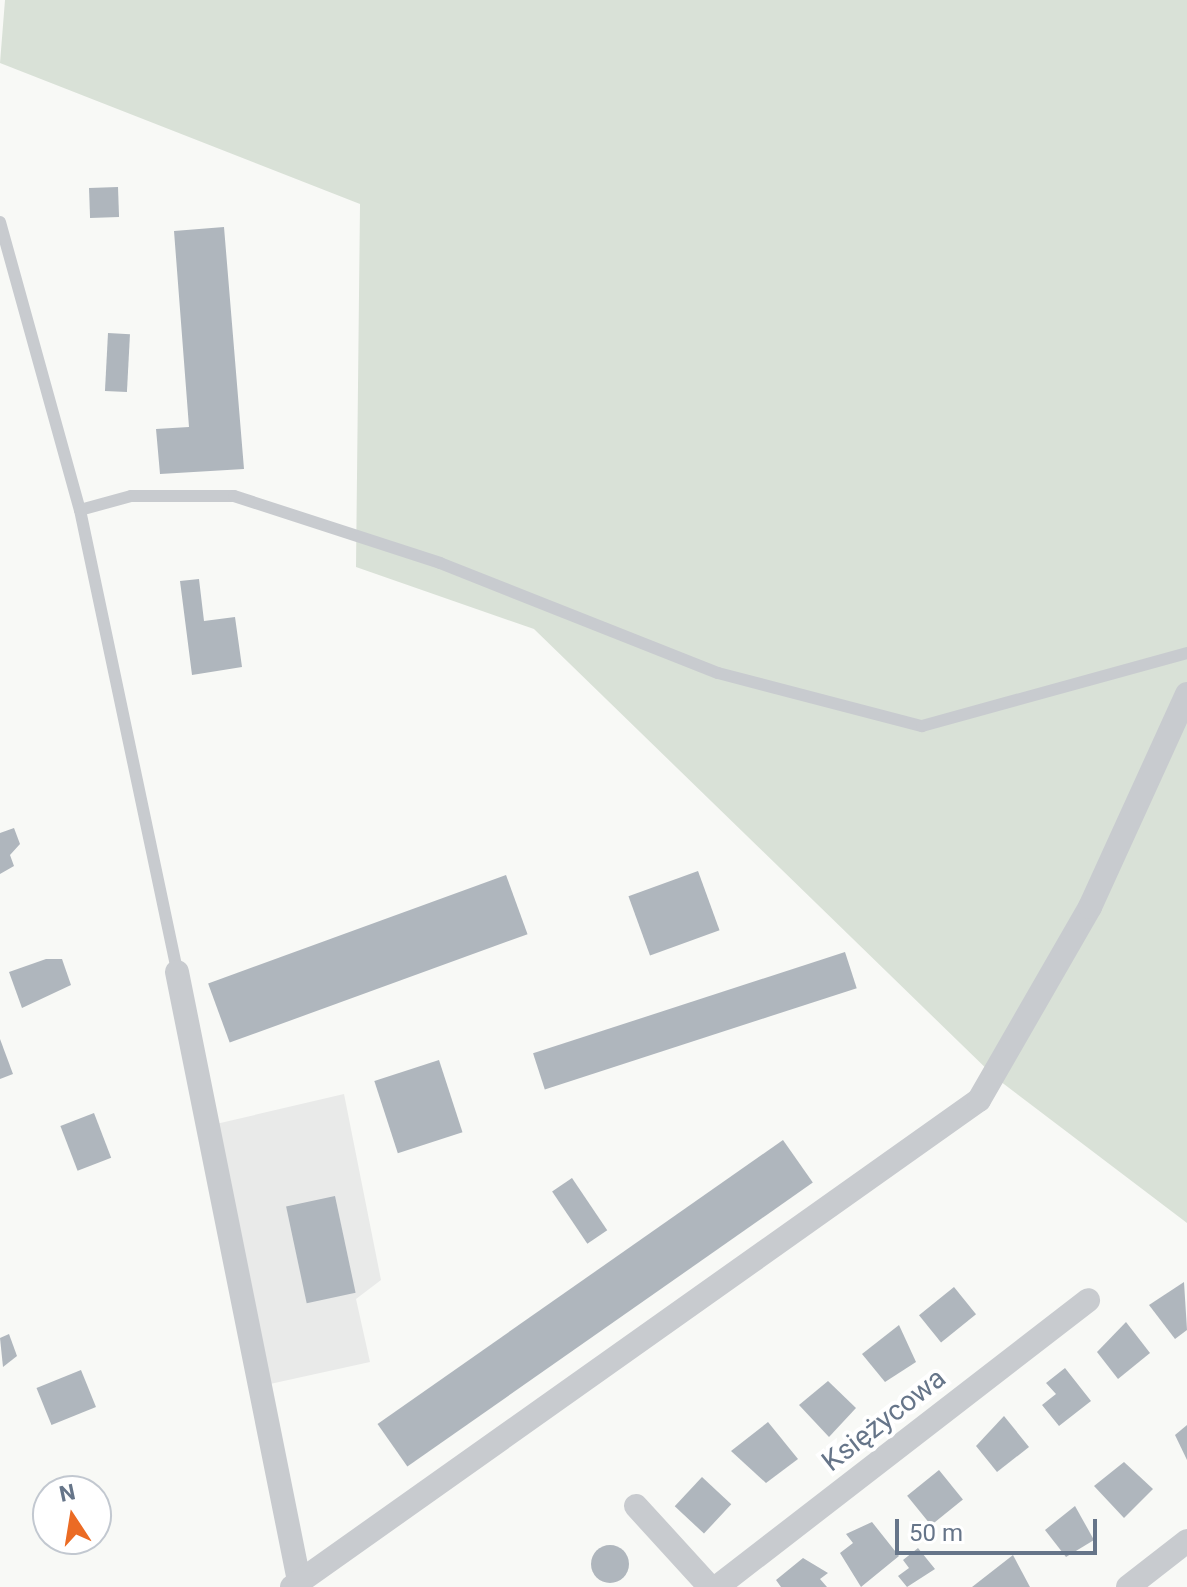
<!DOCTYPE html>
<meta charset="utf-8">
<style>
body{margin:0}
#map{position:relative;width:1187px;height:1587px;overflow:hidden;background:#f8f9f6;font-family:Roboto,sans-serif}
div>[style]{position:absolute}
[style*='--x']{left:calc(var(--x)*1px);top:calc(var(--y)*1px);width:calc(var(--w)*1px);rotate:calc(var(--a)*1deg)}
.built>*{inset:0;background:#e9eae9}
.green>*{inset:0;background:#d9e1d7}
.building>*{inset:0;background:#afb6bd;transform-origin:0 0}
.round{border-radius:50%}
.service>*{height:12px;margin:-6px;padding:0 6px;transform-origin:6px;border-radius:6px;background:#c8cbcf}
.minor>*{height:24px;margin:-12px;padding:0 12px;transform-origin:12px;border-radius:12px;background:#c8cbcf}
span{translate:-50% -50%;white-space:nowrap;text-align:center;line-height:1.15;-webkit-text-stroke:8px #fff;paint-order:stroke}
.street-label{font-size:28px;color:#667589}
.north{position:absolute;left:32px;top:1475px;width:80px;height:80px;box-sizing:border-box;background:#fff;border:2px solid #c2c8d0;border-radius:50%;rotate:348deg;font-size:22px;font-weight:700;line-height:32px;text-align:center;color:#667589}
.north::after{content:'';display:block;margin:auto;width:28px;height:36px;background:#eb6b24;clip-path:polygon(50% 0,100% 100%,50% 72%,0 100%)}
.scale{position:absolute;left:895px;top:1519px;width:202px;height:36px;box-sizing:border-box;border:4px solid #667589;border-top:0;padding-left:10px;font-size:24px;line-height:28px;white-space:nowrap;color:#667589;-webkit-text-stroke:6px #fff;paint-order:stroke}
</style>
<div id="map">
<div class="built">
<div style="clip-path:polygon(344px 1094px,381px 1280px,356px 1299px,370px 1362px,270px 1384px,216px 1124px)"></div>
</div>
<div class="green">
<div style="clip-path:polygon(5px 0,1187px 0,1187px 1223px,996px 1078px,534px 629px,356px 567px,360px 204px,0 63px)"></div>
</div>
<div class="building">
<div style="left:118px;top:187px;width:30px;height:29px;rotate:88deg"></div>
<div style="clip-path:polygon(224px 227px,244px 469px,160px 474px,156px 429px,189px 427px,174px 231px)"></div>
<div style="left:108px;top:333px;width:22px;height:58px;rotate:3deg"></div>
<div style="clip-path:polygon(199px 579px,204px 621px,235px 617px,242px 667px,192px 675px,180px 581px)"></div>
<div style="clip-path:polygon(14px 828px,20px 844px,10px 855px,14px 866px,0 874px,0 833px)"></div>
<div style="left:698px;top:871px;width:63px;height:74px;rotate:70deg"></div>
<div style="left:506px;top:875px;width:63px;height:317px;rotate:70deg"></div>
<div style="left:845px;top:952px;width:38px;height:328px;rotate:72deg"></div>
<div style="clip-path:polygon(46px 959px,62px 959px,71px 985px,22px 1008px,9px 972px)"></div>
<div style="clip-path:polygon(0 1039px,13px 1074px,0 1079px)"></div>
<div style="left:439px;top:1060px;width:76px;height:68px;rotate:72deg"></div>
<div style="left:94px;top:1113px;width:48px;height:36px;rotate:69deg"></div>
<div style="left:783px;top:1140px;width:52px;height:495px;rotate:55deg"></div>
<div style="left:572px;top:1178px;width:63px;height:24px;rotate:56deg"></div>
<div style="left:335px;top:1196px;width:99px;height:50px;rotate:78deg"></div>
<div style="clip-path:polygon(1184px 1282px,1187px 1330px,1175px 1339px,1149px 1305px)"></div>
<div style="left:954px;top:1287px;width:35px;height:45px;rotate:51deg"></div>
<div style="clip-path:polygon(1126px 1322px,1150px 1353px,1118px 1379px,1097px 1352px)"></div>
<div style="clip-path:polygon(899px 1325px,916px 1362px,885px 1382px,862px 1354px)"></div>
<div style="clip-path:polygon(9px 1334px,17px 1356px,3px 1367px,0 1338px)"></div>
<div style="clip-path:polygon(1065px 1368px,1091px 1401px,1059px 1426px,1042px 1405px,1056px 1394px,1046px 1383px)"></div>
<div style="left:81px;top:1370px;width:40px;height:48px;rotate:68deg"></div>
<div style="clip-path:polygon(828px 1381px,856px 1408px,829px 1437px,799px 1405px)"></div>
<div style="clip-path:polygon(1004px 1416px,1029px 1447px,997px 1472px,976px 1446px)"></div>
<div style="clip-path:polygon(768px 1422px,798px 1459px,766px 1483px,731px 1451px)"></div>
<div style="clip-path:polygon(1187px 1425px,1187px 1460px,1175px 1435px)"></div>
<div style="clip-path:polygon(1124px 1462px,1153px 1489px,1124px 1518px,1094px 1486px)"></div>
<div style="left:939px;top:1470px;width:38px;height:41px;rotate:51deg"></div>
<div style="left:702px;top:1477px;width:40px;height:40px;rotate:43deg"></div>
<div style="clip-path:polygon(1075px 1506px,1094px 1540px,1066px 1557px,1045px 1530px)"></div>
<div style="clip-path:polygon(872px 1522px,899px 1556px,861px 1587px,840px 1553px,853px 1543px,846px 1534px)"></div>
<div class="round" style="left:591px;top:1545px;width:38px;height:38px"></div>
<div style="clip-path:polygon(918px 1548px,935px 1569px,907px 1587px,898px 1576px,909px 1568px,903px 1560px)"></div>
<div style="clip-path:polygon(1013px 1555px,1030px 1587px,972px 1587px)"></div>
<div style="clip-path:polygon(803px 1558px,828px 1573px,820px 1579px,827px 1587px,781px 1587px,776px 1580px)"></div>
</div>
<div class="service">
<div style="--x:0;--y:222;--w:299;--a:74.5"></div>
<div style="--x:80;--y:510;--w:472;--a:78.1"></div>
<div style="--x:80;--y:510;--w:53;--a:-15.4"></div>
<div style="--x:131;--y:496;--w:103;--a:0"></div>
<div style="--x:234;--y:496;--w:217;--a:18"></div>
<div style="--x:440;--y:563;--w:299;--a:21.6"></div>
<div style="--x:718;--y:673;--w:211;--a:14.6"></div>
<div style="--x:922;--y:726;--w:275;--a:-15.4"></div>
</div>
<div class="minor">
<div style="--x:177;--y:972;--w:621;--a:78.67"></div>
<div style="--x:636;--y:1506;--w:110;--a:47.6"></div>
<div style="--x:292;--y:1587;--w:842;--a:-35.33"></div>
<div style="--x:979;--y:1100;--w:223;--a:-60.1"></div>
<div style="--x:1090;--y:907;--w:234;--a:-65.5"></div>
<div style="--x:717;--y:1587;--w:469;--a:-37.7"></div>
<div style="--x:1128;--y:1587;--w:75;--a:-37.9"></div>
</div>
<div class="street-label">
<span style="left:884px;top:1420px;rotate:-38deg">Księżycowa</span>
</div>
<div class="north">N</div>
<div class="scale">50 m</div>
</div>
